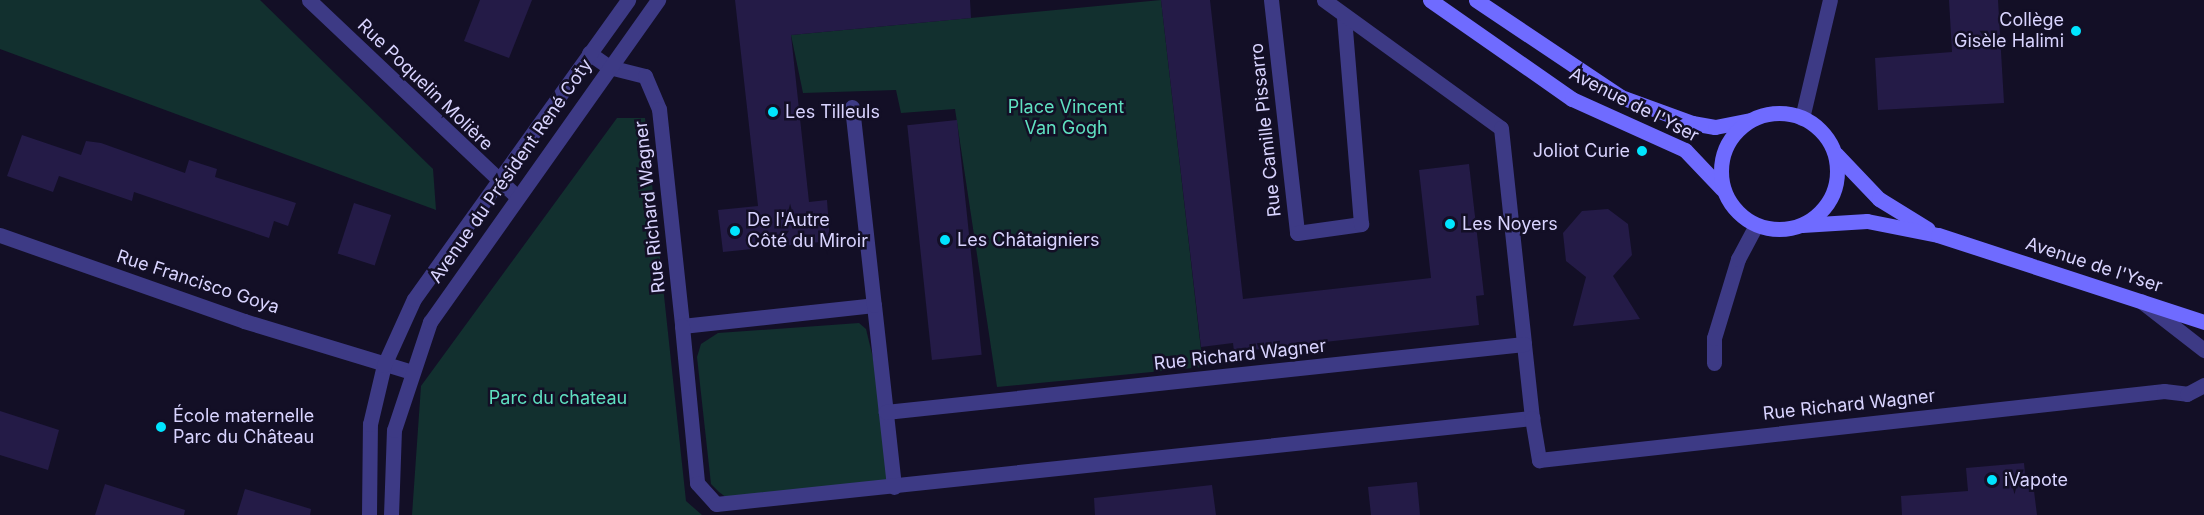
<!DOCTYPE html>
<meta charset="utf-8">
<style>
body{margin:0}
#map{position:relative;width:2204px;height:515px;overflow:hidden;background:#130f26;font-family:Inter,sans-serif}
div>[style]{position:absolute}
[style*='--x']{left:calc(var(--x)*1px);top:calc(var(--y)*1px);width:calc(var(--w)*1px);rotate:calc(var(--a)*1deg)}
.green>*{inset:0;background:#12302f}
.building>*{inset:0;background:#241b47;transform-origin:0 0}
.street>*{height:15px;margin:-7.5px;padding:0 7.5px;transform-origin:7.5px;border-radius:7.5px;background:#3d3a85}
.secondary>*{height:15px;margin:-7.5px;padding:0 7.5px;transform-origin:7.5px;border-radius:7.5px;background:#6f6bff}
.secondary>.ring{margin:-7.5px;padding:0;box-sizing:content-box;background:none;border:15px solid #6f6bff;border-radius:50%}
.dots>*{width:16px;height:16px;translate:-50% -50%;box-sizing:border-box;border:3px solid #130f26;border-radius:50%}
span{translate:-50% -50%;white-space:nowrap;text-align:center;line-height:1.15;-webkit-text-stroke:5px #130f26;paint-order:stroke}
.poi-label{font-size:18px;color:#d9d4ff}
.right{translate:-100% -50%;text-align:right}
.left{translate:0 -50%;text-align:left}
.street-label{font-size:18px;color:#d9d4ff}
.park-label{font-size:18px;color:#5fe0c0}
</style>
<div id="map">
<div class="green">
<div style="clip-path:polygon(0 0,260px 0,433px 169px,436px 210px,0 49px)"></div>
<div style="clip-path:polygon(1161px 0,1203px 367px,997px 387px,955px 109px,901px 113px,896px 90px,803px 93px,791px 35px)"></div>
<div style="clip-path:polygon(617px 118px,645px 118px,686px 501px,702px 515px,412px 515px,421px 386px)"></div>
<div style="clip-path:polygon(859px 323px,866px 329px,886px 412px,894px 487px,727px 498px,719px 492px,711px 484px,697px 357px,701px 344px,718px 333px)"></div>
</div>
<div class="building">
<div style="clip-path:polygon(480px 0,532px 0,509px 58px,464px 41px)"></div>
<div style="clip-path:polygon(735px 0,970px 0,971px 18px,791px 35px,809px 202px,827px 200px,830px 241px,723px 252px,718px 210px,758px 206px)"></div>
<div style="clip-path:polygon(1161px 0,1210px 0,1243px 299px,1431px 278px,1419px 170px,1469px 164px,1484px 295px,1476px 296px,1479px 325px,1234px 352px,1233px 343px,1201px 347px)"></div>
<div style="clip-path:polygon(1949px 0,1998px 0,2004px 103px,1878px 110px,1875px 58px,1952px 52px)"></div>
<div style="left:957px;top:120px;width:236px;height:50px;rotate:84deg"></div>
<div style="clip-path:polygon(22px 135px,81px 155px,86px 141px,101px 143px,185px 173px,189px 160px,217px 169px,215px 177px,296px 203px,288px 226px,274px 221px,269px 238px,134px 192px,132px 201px,59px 176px,53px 192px,7px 176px)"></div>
<div style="left:354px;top:203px;width:39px;height:53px;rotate:18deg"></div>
<div style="clip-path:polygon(1608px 209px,1628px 224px,1632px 255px,1613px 276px,1640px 319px,1573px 326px,1586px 277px,1566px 261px,1563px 233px,1582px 211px)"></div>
<div style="clip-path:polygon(0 411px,59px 430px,48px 470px,0 455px)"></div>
<div style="clip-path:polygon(2024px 463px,2026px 484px,2033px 483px,2037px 515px,1902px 515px,1901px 496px,1968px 491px,1966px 468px)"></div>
<div style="clip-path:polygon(1417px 482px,1420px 515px,1371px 515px,1368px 487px)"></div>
<div style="clip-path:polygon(105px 484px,185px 510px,184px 515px,95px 515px)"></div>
<div style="clip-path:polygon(1212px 485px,1216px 515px,1095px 515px,1094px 498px)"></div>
<div style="clip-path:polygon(245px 489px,311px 509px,310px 515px,237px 515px)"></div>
</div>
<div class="street">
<div style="--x:309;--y:0;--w:284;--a:43.4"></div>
<div style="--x:1271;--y:0;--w:234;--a:83.6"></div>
<div style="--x:1297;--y:233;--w:65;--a:-8"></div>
<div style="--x:1361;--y:224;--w:209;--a:-94.7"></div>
<div style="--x:1324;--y:0;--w:218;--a:35.9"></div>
<div style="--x:1501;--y:128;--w:217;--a:83.9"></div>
<div style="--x:589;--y:53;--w:24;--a:35"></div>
<div style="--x:609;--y:67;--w:37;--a:14"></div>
<div style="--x:645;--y:76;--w:36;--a:67"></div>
<div style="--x:659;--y:109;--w:218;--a:83.9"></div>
<div style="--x:682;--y:326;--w:193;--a:-6.2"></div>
<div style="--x:874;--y:305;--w:183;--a:83.7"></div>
<div style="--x:852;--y:107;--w:199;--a:83.7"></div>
<div style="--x:1802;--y:118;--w:121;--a:-76.7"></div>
<div style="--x:0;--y:235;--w:259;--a:19.4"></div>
<div style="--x:244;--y:321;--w:172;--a:16.9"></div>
<div style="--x:2141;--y:301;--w:80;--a:37.9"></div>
<div style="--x:682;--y:326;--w:158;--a:84.5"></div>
<div style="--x:697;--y:483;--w:28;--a:48"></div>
<div style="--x:716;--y:504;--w:821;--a:-6.02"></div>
<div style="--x:1532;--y:418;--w:74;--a:-96.2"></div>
<div style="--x:1524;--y:344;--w:642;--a:173.92"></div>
<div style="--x:1714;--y:363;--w:25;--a:-90"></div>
<div style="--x:1714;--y:338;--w:83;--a:-73.1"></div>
<div style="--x:1738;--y:259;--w:38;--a:-62"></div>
<div style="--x:1532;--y:418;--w:43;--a:80.5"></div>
<div style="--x:1539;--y:460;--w:629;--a:-6.3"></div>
<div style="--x:2164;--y:391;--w:23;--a:7"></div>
<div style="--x:2187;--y:394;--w:19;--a:-28"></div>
<div style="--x:369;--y:515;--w:91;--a:-89.4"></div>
<div style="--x:370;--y:424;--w:61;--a:-76.7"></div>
<div style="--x:384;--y:365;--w:72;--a:-65.6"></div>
<div style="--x:414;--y:299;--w:368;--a:-54.4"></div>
<div style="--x:391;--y:515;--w:85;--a:-88"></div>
<div style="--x:394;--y:430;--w:114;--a:-71.6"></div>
<div style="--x:430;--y:322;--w:395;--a:-54.7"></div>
</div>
<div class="secondary">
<div style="--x:1430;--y:0;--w:173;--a:34.9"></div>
<div style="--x:1572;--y:99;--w:124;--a:24.3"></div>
<div style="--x:1685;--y:150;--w:54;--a:46.5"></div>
<div style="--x:1476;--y:0;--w:174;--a:33.8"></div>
<div style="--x:1621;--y:97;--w:76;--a:20.1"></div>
<div style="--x:1692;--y:123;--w:23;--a:10"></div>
<div style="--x:1715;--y:127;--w:36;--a:-11"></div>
<div class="ring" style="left:1721px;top:113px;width:101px;height:101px"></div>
<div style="--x:1836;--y:154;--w:62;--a:46.3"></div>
<div style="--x:1879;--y:199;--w:57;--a:31.5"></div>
<div style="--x:1802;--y:225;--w:65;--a:-3.5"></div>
<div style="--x:1867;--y:221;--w:72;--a:11.2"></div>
<div style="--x:1938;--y:235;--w:280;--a:18.1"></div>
</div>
<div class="dots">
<div style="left:2076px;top:31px;background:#00e5ff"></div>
<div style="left:773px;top:112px;background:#00e5ff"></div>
<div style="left:1642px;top:151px;background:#00e5ff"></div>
<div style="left:1450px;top:224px;background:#00e5ff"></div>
<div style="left:735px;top:231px;background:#00e5ff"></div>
<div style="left:945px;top:240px;background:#00e5ff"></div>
<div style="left:161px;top:427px;background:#00e5ff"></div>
<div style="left:1992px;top:480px;background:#00e5ff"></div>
</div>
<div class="poi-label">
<span class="right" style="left:2064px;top:31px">Collège<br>Gisèle Halimi</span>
<span class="left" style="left:785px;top:112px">Les Tilleuls</span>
<span class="right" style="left:1630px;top:151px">Joliot Curie</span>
<span class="left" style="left:747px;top:231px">De l'Autre<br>Côté du Miroir</span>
<span class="left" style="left:1462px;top:224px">Les Noyers</span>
<span class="left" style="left:957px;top:240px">Les Châtaigniers</span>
<span class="left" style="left:173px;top:427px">École maternelle<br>Parc du Château</span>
<span class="left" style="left:2004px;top:480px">iVapote</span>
</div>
<div class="street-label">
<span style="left:425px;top:85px;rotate:44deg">Rue Poquelin Molière</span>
<span style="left:1634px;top:105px;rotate:27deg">Avenue de l'Yser</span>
<span style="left:1266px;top:130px;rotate:-96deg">Rue Camille Pissarro</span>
<span style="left:511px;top:171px;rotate:-55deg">Avenue du Président René Coty</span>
<span style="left:650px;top:207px;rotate:-96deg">Rue Richard Wagner</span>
<span style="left:2094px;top:265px;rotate:18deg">Avenue de l'Yser</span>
<span style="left:198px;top:282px;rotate:18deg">Rue Francisco Goya</span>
<span style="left:1240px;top:355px;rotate:-6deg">Rue Richard Wagner</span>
<span style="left:1849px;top:405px;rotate:-6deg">Rue Richard Wagner</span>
</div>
<div class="park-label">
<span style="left:1066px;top:118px">Place Vincent<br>Van Gogh</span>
<span style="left:558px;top:398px">Parc du chateau</span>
</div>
</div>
